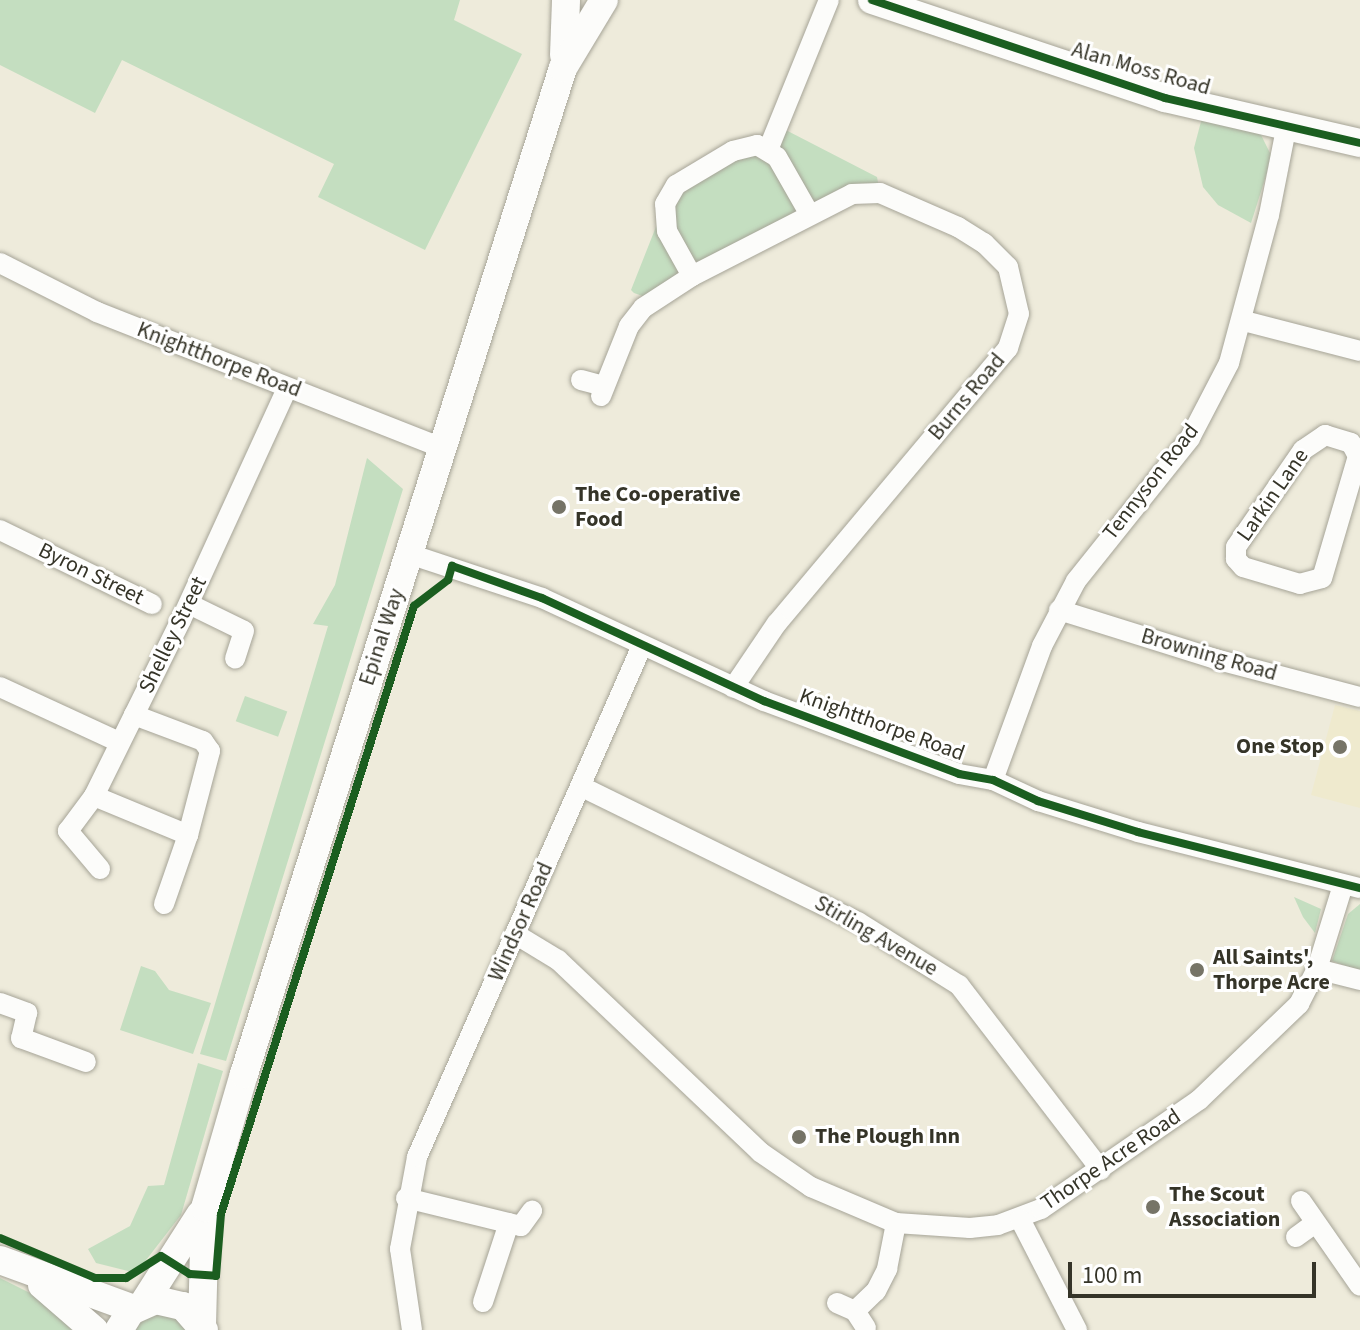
<!DOCTYPE html>
<style>
body{margin:0}
#map{position:relative;width:1360px;height:1330px;overflow:hidden;background:#eeebdb;font-family:"Source Sans 3",sans-serif}
div>[style]{position:absolute}
[style*='--x']{left:calc(var(--x)*1px);top:calc(var(--y)*1px);width:calc(var(--w)*1px);rotate:calc(var(--a)*1deg)}
.built>*{inset:0;background:#efeace}
.green>*{inset:0;background:#c4dec0;transform-origin:0 0}
.roads{filter:drop-shadow(0 0 2px #a6a497) drop-shadow(0 0 2px #a6a497)}
.street>*{height:20px;margin:-10px;padding:0 10px;transform-origin:10px;border-radius:10px;background:#fcfcfa}
.secondary>*{height:28px;margin:-14px;padding:0 14px;transform-origin:14px;border-radius:14px;background:#fcfcfa}
.cycleway>*{height:8px;margin:-4px;padding:0 4px;transform-origin:4px;border-radius:4px;background:#1b5e20}
.dots>*{width:22px;height:22px;translate:-50% -50%;box-sizing:border-box;border:4px solid #fff;border-radius:50%}
span{translate:-50% -50%;white-space:nowrap;text-align:center;line-height:1.15;-webkit-text-stroke:6px #fff;paint-order:stroke}
.street-label{font-size:22px;color:#353428}
.poi-label{font-size:22px;color:#353428;font-weight:700}
.left{translate:0 -50%;text-align:left}
.right{translate:-100% -50%;text-align:right}
.scale{position:absolute;left:1068px;top:1262px;width:248px;height:36px;box-sizing:border-box;border:4px solid #353428;border-top:0;padding-left:10px;font-size:24px;line-height:28px;white-space:nowrap;color:#353428;-webkit-text-stroke:6px #fff;paint-order:stroke}
</style>
<div id="map">
<div class="built">
<div style="clip-path:polygon(1335px 705px,1360px 711px,1360px 808px,1311px 795px)"></div>
</div>
<div class="green">
<div style="clip-path:polygon(0 0,460px 0,454px 20px,522px 54px,425px 250px,318px 197px,334px 164px,122px 60px,95px 113px,0 65px)"></div>
<div style="clip-path:polygon(1203px 114px,1260px 133px,1272px 157px,1251px 223px,1218px 205px,1203px 187px,1194px 148px)"></div>
<div style="clip-path:polygon(778px 126px,877px 177px,880px 193px,865px 193px,654px 300px,634px 293px,631px 290px,665px 204px,757px 145px)"></div>
<div style="clip-path:polygon(367px 458px,403px 489px,226px 1061px,200px 1054px,328px 626px,313px 624px,335px 585px)"></div>
<div style="left:245px;top:696px;width:45px;height:27px;rotate:20deg"></div>
<div style="clip-path:polygon(1294px 897px,1321px 909px,1315px 933px,1303px 917px)"></div>
<div style="clip-path:polygon(1360px 904px,1360px 971px,1332px 961px,1348px 914px)"></div>
<div style="clip-path:polygon(141px 966px,155px 971px,169px 990px,211px 1003px,193px 1054px,120px 1030px)"></div>
<div style="clip-path:polygon(198px 1063px,223px 1071px,181px 1215px,136px 1273px,96px 1263px,88px 1249px,130px 1226px,148px 1186px,164px 1185px)"></div>
<div style="clip-path:polygon(0 1278px,40px 1298px,72px 1330px,0 1330px)"></div>
<div style="clip-path:polygon(155px 1312px,177px 1316px,191px 1330px,130px 1330px)"></div>
</div>
<div class="roads">
<div class="street">
<div style="--x:768;--y:150;--w:162;--a:-67.9"></div>
<div style="--x:0;--y:263;--w:109;--a:26.8"></div>
<div style="--x:97;--y:312;--w:372;--a:21.5"></div>
<div style="--x:692;--y:276;--w:51;--a:-119.1"></div>
<div style="--x:667;--y:231;--w:27;--a:-94"></div>
<div style="--x:665;--y:204;--w:22;--a:-60"></div>
<div style="--x:676;--y:185;--w:66;--a:-30.8"></div>
<div style="--x:733;--y:151;--w:25;--a:-14"></div>
<div style="--x:757;--y:145;--w:23;--a:31"></div>
<div style="--x:777;--y:157;--w:64;--a:60.3"></div>
<div style="--x:1244;--y:321;--w:120;--a:14.5"></div>
<div style="--x:581;--y:380;--w:24;--a:15"></div>
<div style="--x:601;--y:396;--w:75;--a:-68.2"></div>
<div style="--x:629;--y:326;--w:23;--a:-52"></div>
<div style="--x:643;--y:308;--w:59;--a:-33.1"></div>
<div style="--x:692;--y:276;--w:180;--a:-27.1"></div>
<div style="--x:852;--y:194;--w:28;--a:-2"></div>
<div style="--x:880;--y:193;--w:85;--a:23.6"></div>
<div style="--x:958;--y:227;--w:31;--a:32"></div>
<div style="--x:984;--y:243;--w:34;--a:45"></div>
<div style="--x:1008;--y:267;--w:48;--a:76.8"></div>
<div style="--x:1019;--y:314;--w:36;--a:108"></div>
<div style="--x:1008;--y:348;--w:359;--a:130"></div>
<div style="--x:777;--y:623;--w:78;--a:124.1"></div>
<div style="--x:1325;--y:435;--w:27;--a:17"></div>
<div style="--x:1351;--y:443;--w:15;--a:62"></div>
<div style="--x:1358;--y:456;--w:127;--a:106.4"></div>
<div style="--x:1322;--y:578;--w:23;--a:165"></div>
<div style="--x:1300;--y:584;--w:59;--a:-163.4"></div>
<div style="--x:1243;--y:567;--w:11;--a:-131"></div>
<div style="--x:1236;--y:559;--w:12;--a:-90"></div>
<div style="--x:1236;--y:547;--w:118;--a:-55.4"></div>
<div style="--x:1303;--y:450;--w:27;--a:-34"></div>
<div style="--x:0;--y:530;--w:169;--a:26"></div>
<div style="--x:409;--y:554;--w:140;--a:18.3"></div>
<div style="--x:542;--y:598;--w:245;--a:24.9"></div>
<div style="--x:764;--y:701;--w:208;--a:20.5"></div>
<div style="--x:959;--y:774;--w:35;--a:10"></div>
<div style="--x:993;--y:780;--w:50;--a:25"></div>
<div style="--x:1038;--y:801;--w:105;--a:17.2"></div>
<div style="--x:1138;--y:832;--w:229;--a:14.2"></div>
<div style="--x:189;--y:604;--w:61;--a:26.1"></div>
<div style="--x:244;--y:631;--w:29;--a:108"></div>
<div style="--x:1059;--y:610;--w:164;--a:17.4"></div>
<div style="--x:1215;--y:659;--w:150;--a:14.7"></div>
<div style="--x:0;--y:687;--w:131;--a:24.8"></div>
<div style="--x:993;--y:780;--w:143;--a:-69.9"></div>
<div style="--x:1042;--y:646;--w:73;--a:-62.4"></div>
<div style="--x:1076;--y:581;--w:183;--a:-51.4"></div>
<div style="--x:1190;--y:438;--w:85;--a:-62.5"></div>
<div style="--x:1229;--y:363;--w:153;--a:-74.9"></div>
<div style="--x:1269;--y:215;--w:93;--a:-78.8"></div>
<div style="--x:582;--y:787;--w:307;--a:26.1"></div>
<div style="--x:858;--y:922;--w:119;--a:32"></div>
<div style="--x:959;--y:985;--w:233;--a:52.5"></div>
<div style="--x:94;--y:796;--w:102;--a:22.5"></div>
<div style="--x:188;--y:835;--w:87;--a:-75.3"></div>
<div style="--x:210;--y:751;--w:12;--a:-125"></div>
<div style="--x:203;--y:741;--w:74;--a:-159.4"></div>
<div style="--x:100;--y:869;--w:50;--a:-130.1"></div>
<div style="--x:68;--y:831;--w:44;--a:-53.4"></div>
<div style="--x:94;--y:796;--w:196;--a:-63.7"></div>
<div style="--x:181;--y:620;--w:255;--a:-65.4"></div>
<div style="--x:164;--y:904;--w:73;--a:-70.8"></div>
<div style="--x:515;--y:934;--w:50;--a:31.2"></div>
<div style="--x:558;--y:960;--w:279;--a:43.5"></div>
<div style="--x:760;--y:1152;--w:62;--a:34.5"></div>
<div style="--x:811;--y:1187;--w:92;--a:23"></div>
<div style="--x:896;--y:1223;--w:74;--a:3.9"></div>
<div style="--x:970;--y:1228;--w:28;--a:-6"></div>
<div style="--x:998;--y:1225;--w:46;--a:-20.4"></div>
<div style="--x:1041;--y:1209;--w:192;--a:-34.6"></div>
<div style="--x:1199;--y:1100;--w:139;--a:-43.8"></div>
<div style="--x:1299;--y:1004;--w:39;--a:-63"></div>
<div style="--x:1317;--y:969;--w:88;--a:-72.8"></div>
<div style="--x:1317;--y:969;--w:44;--a:14.3"></div>
<div style="--x:0;--y:1003;--w:29;--a:20"></div>
<div style="--x:27;--y:1013;--w:26;--a:103"></div>
<div style="--x:21;--y:1038;--w:69;--a:20.3"></div>
<div style="--x:406;--y:1198;--w:118;--a:13.7"></div>
<div style="--x:521;--y:1226;--w:19;--a:-54"></div>
<div style="--x:1301;--y:1201;--w:103;--a:55.2"></div>
<div style="--x:1020;--y:1219;--w:125;--a:62.8"></div>
<div style="--x:1296;--y:1237;--w:24;--a:-36"></div>
<div style="--x:483;--y:1302;--w:83;--a:-71.8"></div>
<div style="--x:837;--y:1303;--w:20;--a:24"></div>
<div style="--x:855;--y:1311;--w:20;--a:57"></div>
<div style="--x:855;--y:1311;--w:29;--a:-44"></div>
<div style="--x:876;--y:1291;--w:25;--a:-63"></div>
<div style="--x:887;--y:1269;--w:47;--a:-78.9"></div>
<div style="--x:412;--y:1330;--w:82;--a:-98.4"></div>
<div style="--x:400;--y:1249;--w:94;--a:-79.5"></div>
<div style="--x:417;--y:1157;--w:556;--a:-66.25"></div>
</div>
<div class="secondary">
<div style="--x:872;--y:0;--w:309;--a:18.5"></div>
<div style="--x:1165;--y:98;--w:200;--a:13"></div>
<div style="--x:564;--y:55;--w:55;--a:-87.9"></div>
<div style="--x:0;--y:1260;--w:143;--a:20.1"></div>
<div style="--x:42;--y:1285;--w:69;--a:40.9"></div>
<div style="--x:143;--y:1304;--w:106;--a:-57.4"></div>
<div style="--x:202;--y:1325;--w:117;--a:-88.5"></div>
<div style="--x:205;--y:1208;--w:140;--a:-73.8"></div>
<div style="--x:244;--y:1074;--w:1055;--a:-72.41"></div>
<div style="--x:563;--y:68;--w:79;--a:-58.9"></div>
<div style="--x:119;--y:1330;--w:22;--a:-58"></div>
<div style="--x:131;--y:1311;--w:27;--a:-24"></div>
<div style="--x:156;--y:1300;--w:28;--a:13"></div>
<div style="--x:183;--y:1306;--w:32;--a:49"></div>
</div>
</div>
<div class="cycleway">
<div style="--x:872;--y:0;--w:309;--a:18.5"></div>
<div style="--x:1165;--y:98;--w:200;--a:13"></div>
<div style="--x:0;--y:1238;--w:103;--a:22.8"></div>
<div style="--x:95;--y:1278;--w:31;--a:0"></div>
<div style="--x:126;--y:1278;--w:41;--a:-32.2"></div>
<div style="--x:161;--y:1256;--w:34;--a:32"></div>
<div style="--x:190;--y:1274;--w:26;--a:4"></div>
<div style="--x:216;--y:1276;--w:62;--a:-85.4"></div>
<div style="--x:221;--y:1214;--w:638;--a:-72.39"></div>
<div style="--x:414;--y:606;--w:43;--a:-37.4"></div>
<div style="--x:448;--y:580;--w:15;--a:-74"></div>
<div style="--x:452;--y:566;--w:96;--a:19.6"></div>
<div style="--x:542;--y:598;--w:245;--a:24.9"></div>
<div style="--x:764;--y:701;--w:208;--a:20.5"></div>
<div style="--x:959;--y:774;--w:35;--a:10"></div>
<div style="--x:993;--y:780;--w:50;--a:25"></div>
<div style="--x:1038;--y:801;--w:105;--a:17.2"></div>
<div style="--x:1138;--y:832;--w:229;--a:14.2"></div>
</div>
<div class="dots">
<div style="left:559px;top:507px;background:#767467"></div>
<div style="left:1340px;top:747px;background:#767467"></div>
<div style="left:1197px;top:970px;background:#767467"></div>
<div style="left:799px;top:1137px;background:#767467"></div>
<div style="left:1153px;top:1207px;background:#767467"></div>
</div>
<div class="street-label">
<span style="left:1141px;top:69px;rotate:16deg">Alan Moss Road</span>
<span style="left:219px;top:360px;rotate:21deg">Knightthorpe Road</span>
<span style="left:967px;top:397px;rotate:-50deg">Burns Road</span>
<span style="left:1151px;top:482px;rotate:-52deg">Tennyson Road</span>
<span style="left:1273px;top:495px;rotate:-55deg">Larkin Lane</span>
<span style="left:91px;top:574px;rotate:26deg">Byron Street</span>
<span style="left:173px;top:635px;rotate:-64deg">Shelley Street</span>
<span style="left:382px;top:637px;rotate:-72deg">Epinal Way</span>
<span style="left:1209px;top:655px;rotate:16deg">Browning Road</span>
<span style="left:882px;top:725px;rotate:20deg">Knightthorpe Road</span>
<span style="left:521px;top:922px;rotate:-66deg">Windsor Road</span>
<span style="left:876px;top:936px;rotate:30deg">Stirling Avenue</span>
<span style="left:1111px;top:1160px;rotate:-34deg">Thorpe Acre Road</span>
</div>
<div class="poi-label">
<span class="left" style="left:575px;top:507px">The Co-operative<br>Food</span>
<span class="right" style="left:1324px;top:747px">One Stop</span>
<span class="left" style="left:1213px;top:970px">All Saints',<br>Thorpe Acre</span>
<span class="left" style="left:815px;top:1137px">The Plough Inn</span>
<span class="left" style="left:1169px;top:1207px">The Scout<br>Association</span>
</div>
<div class="scale">100 m</div>
</div>
